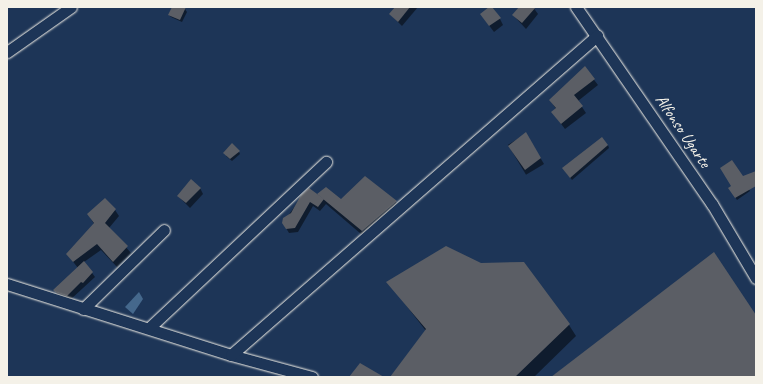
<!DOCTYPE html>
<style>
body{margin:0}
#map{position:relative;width:763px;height:384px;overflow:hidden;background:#1d3557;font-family:Caveat,sans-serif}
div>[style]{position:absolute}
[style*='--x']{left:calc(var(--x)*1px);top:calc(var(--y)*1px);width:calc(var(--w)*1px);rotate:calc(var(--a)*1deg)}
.water>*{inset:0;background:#45688c}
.shadow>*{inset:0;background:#0007;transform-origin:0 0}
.building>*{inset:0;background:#5b5e65}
.roads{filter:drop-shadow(0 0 1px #f4f1e8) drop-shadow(0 0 1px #f4f1e8)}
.street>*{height:11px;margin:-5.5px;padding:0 5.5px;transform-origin:5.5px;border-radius:5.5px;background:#1d3557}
span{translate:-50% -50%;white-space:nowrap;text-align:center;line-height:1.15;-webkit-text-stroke:4px #1d3557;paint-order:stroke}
.street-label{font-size:17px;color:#f4f1e8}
.frame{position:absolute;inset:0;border:8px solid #f4f1e8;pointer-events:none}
</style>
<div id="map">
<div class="water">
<div style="clip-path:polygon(139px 292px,143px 299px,133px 314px,125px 307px)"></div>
</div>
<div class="shadow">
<div style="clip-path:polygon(173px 7px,185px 9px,187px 12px,182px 22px,171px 17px,169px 15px)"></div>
<div style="clip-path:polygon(396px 7px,418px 7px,402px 26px,390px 14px)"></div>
<div style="clip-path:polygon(520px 7px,533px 7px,538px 14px,526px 29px,513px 15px)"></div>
<div style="clip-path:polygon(500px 19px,503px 25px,494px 32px,485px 20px)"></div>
<div style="clip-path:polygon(585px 68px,598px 85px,578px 101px,586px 113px,565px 129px,552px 112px,556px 109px,550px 100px)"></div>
<div style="left:526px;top:134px;width:35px;height:21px;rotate:59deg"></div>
<div style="clip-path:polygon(608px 145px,609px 148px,572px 180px,565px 171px)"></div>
<div style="clip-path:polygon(239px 152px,240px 154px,232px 161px,226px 156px)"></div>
<div style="clip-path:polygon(732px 162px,750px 191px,737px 200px,729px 188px,732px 186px)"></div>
<div style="clip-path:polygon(365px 177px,396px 202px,401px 210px,368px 240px,326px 204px,320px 211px,313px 206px,298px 232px,289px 233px,283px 223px,302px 196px,341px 200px)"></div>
<div style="clip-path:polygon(200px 188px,203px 194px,190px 208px,178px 196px)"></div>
<div style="clip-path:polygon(115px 210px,119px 216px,109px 228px,131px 253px,117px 267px,101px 250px,84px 262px,95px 277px,70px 300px,57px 294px,54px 290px,78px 268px,67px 254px,94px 224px,88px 214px)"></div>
<div style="clip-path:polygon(714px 254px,756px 317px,756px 377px,552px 377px)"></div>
<div style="clip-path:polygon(388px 282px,569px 325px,576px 336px,534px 377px,391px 377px,426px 331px)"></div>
</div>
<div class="building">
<div style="clip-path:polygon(172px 7px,186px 7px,180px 20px,168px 15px)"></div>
<div style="clip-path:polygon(395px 7px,410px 7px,398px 22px,389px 14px)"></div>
<div style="clip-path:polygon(489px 7px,492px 7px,501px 18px,489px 26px,480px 14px)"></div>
<div style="clip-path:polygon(519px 7px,536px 7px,522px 23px,512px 15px)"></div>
<div style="clip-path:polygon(585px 66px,595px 79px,574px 95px,583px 106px,561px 124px,551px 112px,556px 108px,549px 100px)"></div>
<div style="clip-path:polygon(526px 132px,541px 158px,525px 170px,508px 146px)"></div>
<div style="clip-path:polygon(602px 137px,608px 145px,570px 178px,562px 168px)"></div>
<div style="clip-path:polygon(232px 143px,240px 151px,230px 159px,223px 153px)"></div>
<div style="clip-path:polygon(732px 160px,743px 176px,756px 171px,756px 186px,735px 198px,728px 188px,731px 186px,720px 168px)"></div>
<div style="clip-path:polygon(365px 176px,397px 201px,362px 231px,317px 194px,326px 187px,341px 199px)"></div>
<div style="clip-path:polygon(191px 179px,201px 188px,186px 203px,177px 196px)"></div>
<div style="clip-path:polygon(309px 188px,324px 199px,318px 207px,310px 202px,295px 228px,286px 229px,282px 223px,283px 218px,291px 213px,301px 195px)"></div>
<div style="clip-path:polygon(105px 198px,116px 209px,105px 223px,128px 246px,113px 262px,97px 244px,73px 262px,66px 254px,94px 223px,87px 214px)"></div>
<div style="clip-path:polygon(446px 246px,481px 263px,524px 262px,570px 324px,515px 377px,390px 377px,426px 329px,386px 282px)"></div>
<div style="clip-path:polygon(714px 252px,756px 315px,756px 377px,551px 377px)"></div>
<div style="clip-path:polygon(84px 261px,93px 272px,83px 283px,81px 282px,67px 296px,55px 292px,53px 290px)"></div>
<div style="clip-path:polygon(360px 363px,384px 377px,349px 377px)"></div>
</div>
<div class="roads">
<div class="street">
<div style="--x:576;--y:7;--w:239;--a:55.4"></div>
<div style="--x:712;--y:204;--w:86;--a:59.3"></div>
<div style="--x:7;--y:52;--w:78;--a:-35.1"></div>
<div style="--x:7;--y:284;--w:235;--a:17.6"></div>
<div style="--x:231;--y:355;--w:84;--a:15.2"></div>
<div style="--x:83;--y:309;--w:113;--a:-44.3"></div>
<div style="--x:149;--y:328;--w:243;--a:-43.2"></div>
<div style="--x:231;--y:355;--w:486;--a:-41.1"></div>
</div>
</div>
<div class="street-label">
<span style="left:683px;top:131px;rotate:56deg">Alfonso Ugarte</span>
</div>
<div class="frame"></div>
</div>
